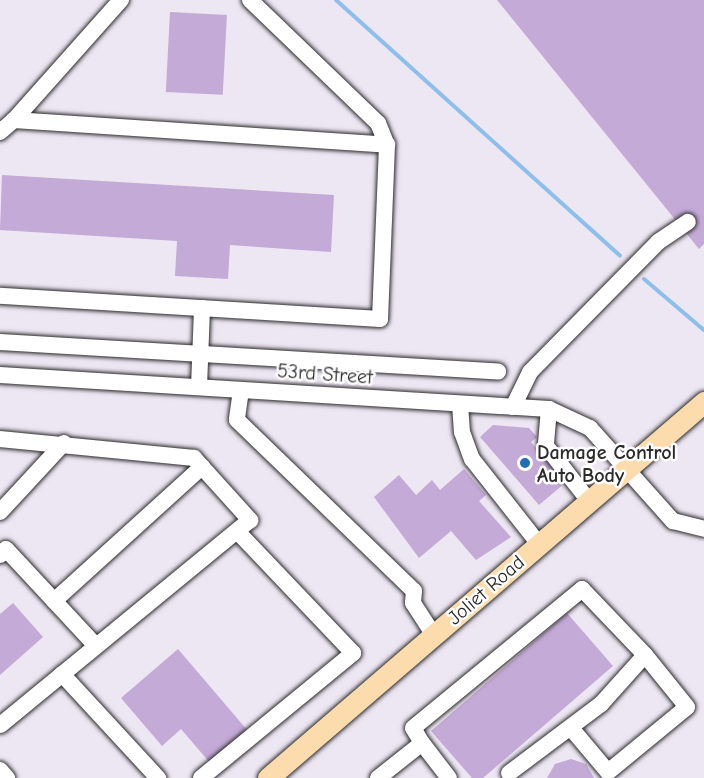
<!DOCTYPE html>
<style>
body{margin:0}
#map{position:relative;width:704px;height:778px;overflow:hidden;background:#fff;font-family:"Comic Neue",sans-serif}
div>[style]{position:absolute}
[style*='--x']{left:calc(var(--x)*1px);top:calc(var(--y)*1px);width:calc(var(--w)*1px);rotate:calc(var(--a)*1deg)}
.built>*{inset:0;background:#ede6f3;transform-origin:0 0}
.stream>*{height:4px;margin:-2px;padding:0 2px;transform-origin:2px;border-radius:2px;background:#8cbfe9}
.building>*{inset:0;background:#c4aad7;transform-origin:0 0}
.roads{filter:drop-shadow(0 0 2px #2b2b2b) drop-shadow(0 0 2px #2b2b2b)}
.minor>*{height:16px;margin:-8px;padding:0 8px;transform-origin:8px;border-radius:8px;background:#fff}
.major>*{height:21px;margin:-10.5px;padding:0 10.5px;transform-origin:10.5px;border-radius:10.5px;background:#fcdcac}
.dots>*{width:16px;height:16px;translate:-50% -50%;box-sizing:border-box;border:3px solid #fff;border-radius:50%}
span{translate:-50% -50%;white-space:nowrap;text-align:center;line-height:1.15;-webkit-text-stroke:5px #fff;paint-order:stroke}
.street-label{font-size:20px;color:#2b2b2b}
.poi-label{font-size:20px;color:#2b2b2b;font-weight:700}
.left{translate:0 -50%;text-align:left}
</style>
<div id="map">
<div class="built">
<div style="left:0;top:0;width:704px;height:778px"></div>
</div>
<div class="stream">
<div style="--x:336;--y:0;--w:382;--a:42"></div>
<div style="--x:644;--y:279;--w:79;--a:40.4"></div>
</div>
<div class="building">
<div style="clip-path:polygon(497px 0,704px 0,704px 244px,699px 249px)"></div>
<div style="left:170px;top:12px;width:57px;height:80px;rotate:3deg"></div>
<div style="clip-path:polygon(2px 175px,334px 195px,331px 252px,230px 245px,228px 279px,175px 276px,177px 241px,0 230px)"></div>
<div style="clip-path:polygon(493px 425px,529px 428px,537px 437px,531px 442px,565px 483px,539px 505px,480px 437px)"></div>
<div style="clip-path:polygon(464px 469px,486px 495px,479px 501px,511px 537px,476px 560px,451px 531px,419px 558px,374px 497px,399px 475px,416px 495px,432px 480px,440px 490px)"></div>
<div style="clip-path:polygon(13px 603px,43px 637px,0 675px,0 614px)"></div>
<div style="clip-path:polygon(567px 613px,613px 666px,483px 778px,472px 778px,431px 731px)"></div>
<div style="clip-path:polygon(178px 649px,248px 731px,211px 764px,181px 729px,162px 746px,121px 698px)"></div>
<div style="clip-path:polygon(571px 759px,586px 764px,594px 778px,547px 778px,555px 764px)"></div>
</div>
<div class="roads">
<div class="minor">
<div style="--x:250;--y:0;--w:178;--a:43.9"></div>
<div style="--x:378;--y:123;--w:24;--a:68"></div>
<div style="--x:14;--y:120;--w:161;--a:-48.3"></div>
<div style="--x:0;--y:132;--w:18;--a:-41"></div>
<div style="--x:14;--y:120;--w:374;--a:3.8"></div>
<div style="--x:387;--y:145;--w:174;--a:92.3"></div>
<div style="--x:380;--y:319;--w:381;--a:-176.5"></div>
<div style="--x:0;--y:342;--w:499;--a:3.4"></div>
<div style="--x:0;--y:375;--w:550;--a:3.54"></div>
<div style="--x:549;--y:409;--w:45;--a:24.9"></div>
<div style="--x:590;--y:428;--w:125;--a:48.3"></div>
<div style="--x:673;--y:521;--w:32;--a:14"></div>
<div style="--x:199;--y:387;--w:79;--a:-87.8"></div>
<div style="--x:241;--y:390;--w:30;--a:98"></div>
<div style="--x:237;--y:420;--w:246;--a:44"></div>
<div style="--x:414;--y:591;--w:12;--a:95"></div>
<div style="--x:413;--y:603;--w:38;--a:57"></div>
<div style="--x:460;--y:404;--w:28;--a:86"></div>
<div style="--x:462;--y:432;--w:29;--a:70"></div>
<div style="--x:472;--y:459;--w:108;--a:51.8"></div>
<div style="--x:513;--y:407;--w:39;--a:-64"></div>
<div style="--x:530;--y:372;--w:182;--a:-45.4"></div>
<div style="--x:658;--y:242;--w:36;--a:-34"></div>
<div style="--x:549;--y:409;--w:37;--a:95"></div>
<div style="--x:546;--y:446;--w:70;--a:52"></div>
<div style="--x:0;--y:439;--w:195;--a:5.6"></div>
<div style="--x:194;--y:458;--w:84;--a:47.9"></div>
<div style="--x:250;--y:520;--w:323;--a:140.6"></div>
<div style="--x:0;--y:512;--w:94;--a:-47.2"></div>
<div style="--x:0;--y:555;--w:8;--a:-45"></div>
<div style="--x:6;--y:549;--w:132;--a:47.1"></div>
<div style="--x:54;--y:601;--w:200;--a:-42.2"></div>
<div style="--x:62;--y:674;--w:142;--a:47.3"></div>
<div style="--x:571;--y:728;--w:57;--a:49.9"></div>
<div style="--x:608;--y:772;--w:102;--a:-39.4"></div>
<div style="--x:687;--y:707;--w:67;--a:-128.9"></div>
<div style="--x:422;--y:743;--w:17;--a:-121"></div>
<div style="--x:413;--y:728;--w:219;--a:-39.4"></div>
<div style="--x:582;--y:589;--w:91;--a:46.3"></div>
<div style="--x:645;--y:655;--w:66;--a:131.9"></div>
<div style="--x:601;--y:704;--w:115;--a:143.1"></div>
<div style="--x:0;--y:770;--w:11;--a:49"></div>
<div style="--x:201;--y:778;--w:197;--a:-39.4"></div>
<div style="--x:353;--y:653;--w:168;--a:-133.6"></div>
<div style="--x:378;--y:778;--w:56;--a:-38.5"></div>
<div style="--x:422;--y:743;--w:44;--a:52.4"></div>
</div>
<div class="major">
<div style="--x:268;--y:778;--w:576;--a:-40.77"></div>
</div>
</div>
<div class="dots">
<div style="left:525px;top:463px;background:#1f6fb2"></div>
</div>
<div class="street-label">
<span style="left:325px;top:374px;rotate:4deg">53rd Street</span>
<span style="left:486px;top:590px;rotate:-41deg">Joliet Road</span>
</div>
<div class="poi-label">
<span class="left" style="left:537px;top:464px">Damage Control<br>Auto Body</span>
</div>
</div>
